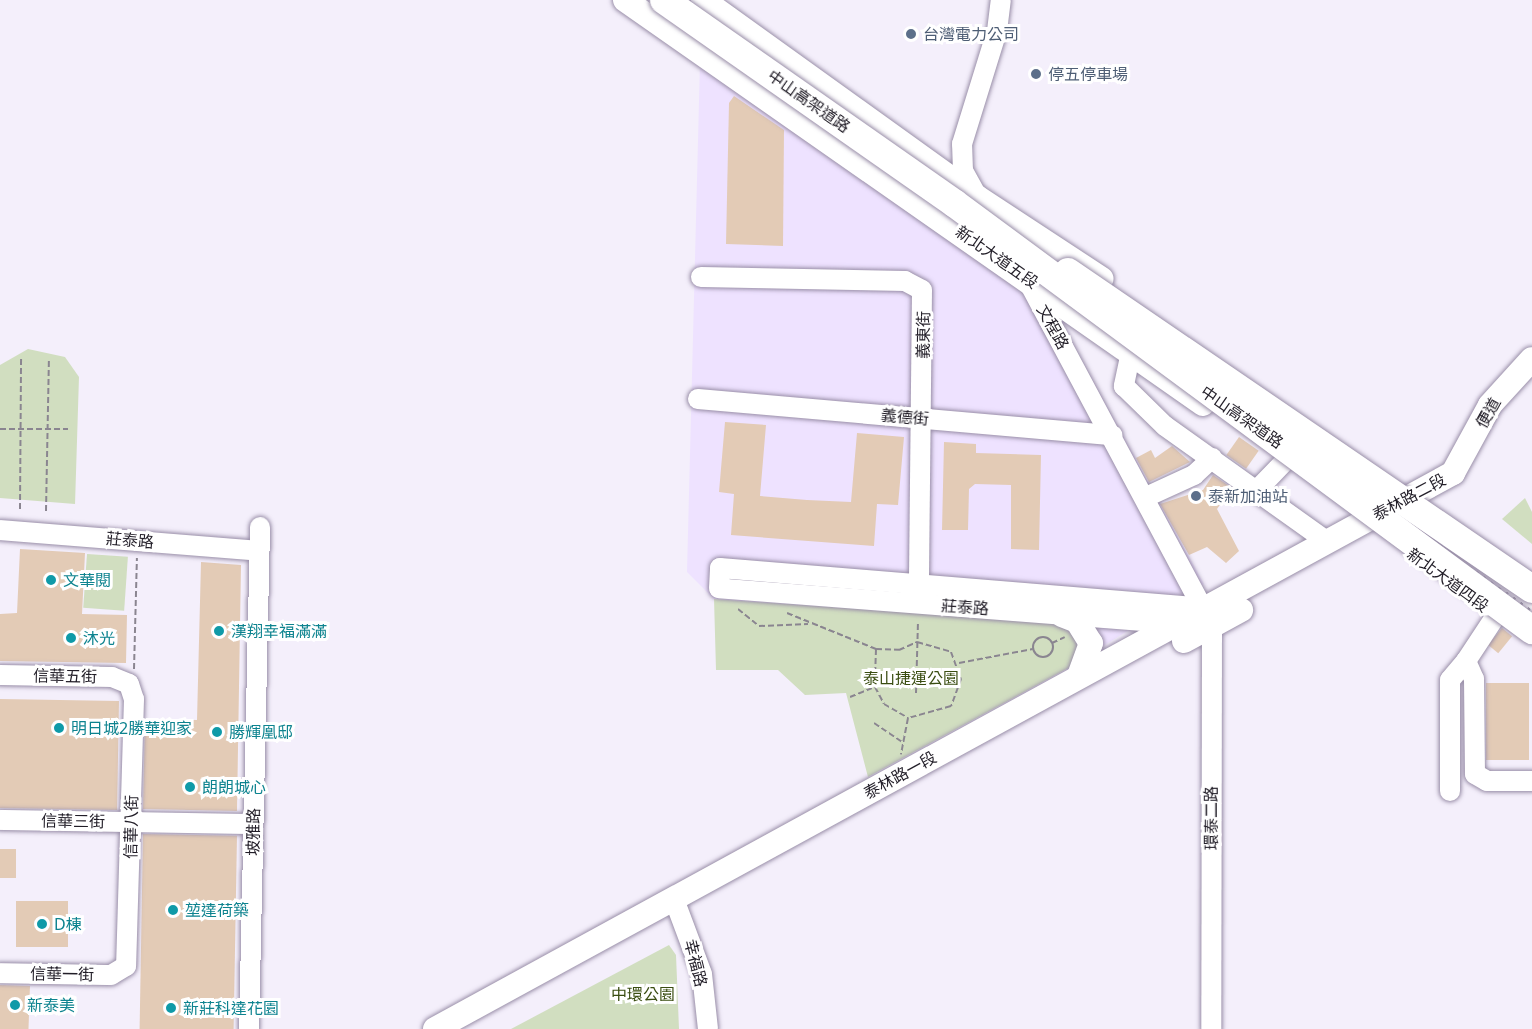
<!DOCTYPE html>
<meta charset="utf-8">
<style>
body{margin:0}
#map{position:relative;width:1532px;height:1029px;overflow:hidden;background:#f4effb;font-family:"Noto Sans","Noto Sans TC",sans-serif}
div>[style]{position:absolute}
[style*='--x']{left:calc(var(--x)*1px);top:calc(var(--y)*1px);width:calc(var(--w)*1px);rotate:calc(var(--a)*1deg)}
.built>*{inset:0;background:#eee2ff}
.green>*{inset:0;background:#d1dec0;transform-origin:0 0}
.building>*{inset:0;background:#e3cbb6;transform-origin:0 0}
.path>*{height:2px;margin-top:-1px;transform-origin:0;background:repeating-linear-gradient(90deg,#8a8590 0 6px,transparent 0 9px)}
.path>.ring{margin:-1px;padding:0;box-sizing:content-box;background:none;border:2px solid #8a8590;border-radius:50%}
.roads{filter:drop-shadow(0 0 2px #998ea8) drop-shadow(0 0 2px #998ea8)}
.minor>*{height:20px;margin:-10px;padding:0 10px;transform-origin:10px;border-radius:10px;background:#fff}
.major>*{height:24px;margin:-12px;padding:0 12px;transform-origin:12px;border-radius:12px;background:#fff}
.highway>*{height:28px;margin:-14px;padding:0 14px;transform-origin:14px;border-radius:14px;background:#fff}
.rail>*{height:4px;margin-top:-2px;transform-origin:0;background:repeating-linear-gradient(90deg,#8c8792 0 3px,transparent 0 9px)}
.bridges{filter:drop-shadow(0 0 2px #998ea8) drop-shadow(0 0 2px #998ea8)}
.highway-bridge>*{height:28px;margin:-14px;padding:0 14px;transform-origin:14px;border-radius:14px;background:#fff}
.dots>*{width:16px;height:16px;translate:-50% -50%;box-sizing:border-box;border:3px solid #fff;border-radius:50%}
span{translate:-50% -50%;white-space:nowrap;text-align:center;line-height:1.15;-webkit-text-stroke:6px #fff;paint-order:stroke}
.service-label{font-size:16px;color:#4e5e75}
.left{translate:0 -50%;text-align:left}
.street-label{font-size:16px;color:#211d27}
.culture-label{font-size:16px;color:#0d838f}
.park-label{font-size:16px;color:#3a4d11}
</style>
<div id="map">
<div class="built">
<div style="clip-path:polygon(700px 62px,1052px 305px,1204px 584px,1082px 659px,1064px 623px,714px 599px,687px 572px)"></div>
</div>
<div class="green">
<div style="clip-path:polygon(28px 349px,65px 357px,79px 377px,75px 504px,0 498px,0 365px)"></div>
<div style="clip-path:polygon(1525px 498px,1532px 512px,1532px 544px,1502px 519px)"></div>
<div style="left:87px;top:554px;width:41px;height:54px;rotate:4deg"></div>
<div style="clip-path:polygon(714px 599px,1064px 623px,1082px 635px,1072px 666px,868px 777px,846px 693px,805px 695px,778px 670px,716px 670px)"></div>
<div style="clip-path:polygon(669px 945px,676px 955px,679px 1029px,511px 1029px)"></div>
</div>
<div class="building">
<div style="clip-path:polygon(734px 96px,784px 130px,783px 246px,726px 244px,729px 103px)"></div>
<div style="clip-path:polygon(725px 422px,766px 425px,760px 496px,807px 500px,851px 502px,857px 433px,904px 437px,898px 505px,877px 504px,874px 546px,731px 535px,734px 494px,719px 492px)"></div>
<div style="left:1239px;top:437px;width:24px;height:22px;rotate:35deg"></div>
<div style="clip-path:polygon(944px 442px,976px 444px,976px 453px,1041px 455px,1039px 550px,1011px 549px,1011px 485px,975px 484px,969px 489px,968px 530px,942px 530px)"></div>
<div style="clip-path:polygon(1172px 446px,1190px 462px,1149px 482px,1136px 458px,1151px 450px,1155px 458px)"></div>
<div style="clip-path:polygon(1213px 475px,1232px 488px,1217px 509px,1239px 551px,1226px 563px,1207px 547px,1189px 555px,1160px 504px,1203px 490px)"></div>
<div style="clip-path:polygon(20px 549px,85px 553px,82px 614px,127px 615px,126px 663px,0 661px,0 614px,17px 613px)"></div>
<div style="clip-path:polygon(201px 562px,241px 565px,237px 811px,143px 809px,145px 719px,197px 720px)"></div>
<div style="left:1502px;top:628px;width:13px;height:22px;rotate:39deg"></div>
<div style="left:1486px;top:683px;width:43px;height:77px"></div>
<div style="left:0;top:699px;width:119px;height:109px;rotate:1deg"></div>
<div style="left:143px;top:834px;width:94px;height:195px;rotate:1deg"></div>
<div style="left:0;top:849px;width:16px;height:29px"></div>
<div style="left:16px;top:901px;width:52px;height:46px"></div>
<div style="left:0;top:985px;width:30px;height:44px;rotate:2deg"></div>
</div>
<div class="path">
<div style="--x:0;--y:429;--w:68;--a:0"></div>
<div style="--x:20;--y:509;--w:150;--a:-89.6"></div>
<div style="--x:46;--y:511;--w:151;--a:-88.9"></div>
<div style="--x:738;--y:609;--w:27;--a:39"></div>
<div style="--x:759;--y:626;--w:49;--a:-2.3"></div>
<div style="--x:787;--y:613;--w:96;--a:22"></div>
<div style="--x:876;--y:649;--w:23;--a:2"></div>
<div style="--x:899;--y:650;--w:20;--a:-24"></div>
<div style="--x:917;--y:642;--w:35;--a:16"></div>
<div style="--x:951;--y:652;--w:29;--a:70"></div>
<div style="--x:961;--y:679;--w:29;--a:110"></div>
<div style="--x:951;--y:706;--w:45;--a:164.4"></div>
<div class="ring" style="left:1033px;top:637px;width:18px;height:18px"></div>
<div style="--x:1052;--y:643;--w:14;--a:-25"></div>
<div style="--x:876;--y:649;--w:38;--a:92"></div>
<div style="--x:875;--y:687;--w:19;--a:62"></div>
<div style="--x:884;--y:704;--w:28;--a:30"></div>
<div style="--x:908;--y:718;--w:37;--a:101"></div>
<div style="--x:959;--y:663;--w:75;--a:-10.7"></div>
<div style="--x:134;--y:669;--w:111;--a:-88.5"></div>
<div style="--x:916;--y:693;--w:70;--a:-88.4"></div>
<div style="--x:850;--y:697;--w:27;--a:-22"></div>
<div style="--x:874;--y:723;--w:34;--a:34"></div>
</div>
<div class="roads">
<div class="minor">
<div style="--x:977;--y:196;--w:29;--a:-119"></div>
<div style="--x:963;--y:171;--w:27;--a:-92"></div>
<div style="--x:962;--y:144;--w:118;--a:-72.8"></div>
<div style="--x:997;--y:31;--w:31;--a:-83"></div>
<div style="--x:701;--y:277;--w:204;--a:1.1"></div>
<div style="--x:905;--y:281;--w:19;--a:28"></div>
<div style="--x:922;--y:290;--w:307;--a:90.6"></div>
<div style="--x:1029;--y:283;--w:389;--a:61.9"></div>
<div style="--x:1212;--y:626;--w:403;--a:90.1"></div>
<div style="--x:1131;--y:352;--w:35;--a:102"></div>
<div style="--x:1124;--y:386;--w:57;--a:44.3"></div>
<div style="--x:1165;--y:426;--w:198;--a:35.5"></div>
<div style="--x:698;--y:399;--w:416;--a:5"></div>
<div style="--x:1258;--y:489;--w:37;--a:-46"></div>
<div style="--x:1146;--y:497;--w:53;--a:-24.6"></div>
<div style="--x:1194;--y:475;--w:25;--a:-43"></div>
<div style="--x:0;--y:530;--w:260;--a:4.6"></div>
<div style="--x:1497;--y:614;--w:56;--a:123.4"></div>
<div style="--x:1466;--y:661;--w:20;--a:66"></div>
<div style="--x:1474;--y:679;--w:95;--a:89.4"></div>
<div style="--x:1475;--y:774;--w:14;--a:30"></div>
<div style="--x:1487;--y:781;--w:45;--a:0"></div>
<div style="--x:1182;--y:624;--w:464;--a:-175.6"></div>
<div style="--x:719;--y:588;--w:20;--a:-87"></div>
<div style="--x:720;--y:568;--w:488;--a:4.7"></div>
<div style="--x:0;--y:675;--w:112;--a:1"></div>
<div style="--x:112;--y:677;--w:18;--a:22"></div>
<div style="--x:129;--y:684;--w:16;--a:72"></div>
<div style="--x:134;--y:699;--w:267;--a:91.7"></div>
<div style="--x:126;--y:966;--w:17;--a:149"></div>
<div style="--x:111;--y:975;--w:111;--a:-179"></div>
<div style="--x:1450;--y:791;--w:111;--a:-90"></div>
<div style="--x:1450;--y:680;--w:25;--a:-50"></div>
<div style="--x:0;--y:820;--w:253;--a:0.9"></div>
<div style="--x:674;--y:899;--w:80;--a:69.5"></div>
<div style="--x:702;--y:974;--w:55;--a:83.8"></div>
<div style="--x:249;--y:1029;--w:502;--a:-88.74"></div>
</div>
<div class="major">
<div style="--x:625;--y:0;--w:705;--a:34.95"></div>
<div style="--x:703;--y:0;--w:337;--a:35.7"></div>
<div style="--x:977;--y:197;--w:149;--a:33.3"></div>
<div style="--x:1062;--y:615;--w:16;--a:22"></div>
<div style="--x:1077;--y:621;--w:26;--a:58"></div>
<div style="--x:1091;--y:643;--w:35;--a:110"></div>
<div style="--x:1184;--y:641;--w:65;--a:-28.5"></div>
<div style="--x:435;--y:1029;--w:1160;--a:-28.64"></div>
<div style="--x:1453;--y:473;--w:77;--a:-61.4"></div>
<div style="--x:1490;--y:405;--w:62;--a:-47.6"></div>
</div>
<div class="highway">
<div style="--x:1391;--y:519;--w:15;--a:4"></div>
<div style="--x:1406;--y:520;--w:154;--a:34.9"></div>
</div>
</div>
<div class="rail">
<div style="--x:657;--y:0;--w:1068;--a:34.97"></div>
</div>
<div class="bridges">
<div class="highway-bridge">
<div style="--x:664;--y:0;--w:354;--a:35"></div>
<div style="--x:954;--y:203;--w:719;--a:36.46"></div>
<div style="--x:1068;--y:272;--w:562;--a:34.34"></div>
</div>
</div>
<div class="dots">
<div style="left:911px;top:34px;background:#5c6f8a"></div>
<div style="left:1036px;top:74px;background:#5c6f8a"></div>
<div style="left:1196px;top:496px;background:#5c6f8a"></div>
<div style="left:51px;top:580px;background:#0f9aa8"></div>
<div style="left:219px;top:631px;background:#0f9aa8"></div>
<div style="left:71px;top:638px;background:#0f9aa8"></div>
<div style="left:59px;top:728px;background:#0f9aa8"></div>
<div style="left:217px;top:732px;background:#0f9aa8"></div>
<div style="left:190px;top:787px;background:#0f9aa8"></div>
<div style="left:173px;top:910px;background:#0f9aa8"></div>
<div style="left:42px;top:924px;background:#0f9aa8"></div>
<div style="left:15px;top:1005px;background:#0f9aa8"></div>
<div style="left:171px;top:1008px;background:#0f9aa8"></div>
</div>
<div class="service-label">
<span class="left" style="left:923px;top:34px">台灣電力公司</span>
<span class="left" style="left:1048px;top:74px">停五停車場</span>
<span class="left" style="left:1208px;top:496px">泰新加油站</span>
</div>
<div class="street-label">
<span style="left:809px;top:101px;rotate:35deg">中山高架道路</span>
<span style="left:997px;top:257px;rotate:35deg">新北大道五段</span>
<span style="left:1053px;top:327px;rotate:61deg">文程路</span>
<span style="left:923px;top:335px;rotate:-89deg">義東街</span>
<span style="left:1488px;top:413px;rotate:-61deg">便道</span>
<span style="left:905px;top:417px;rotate:5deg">義德街</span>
<span style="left:1242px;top:417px;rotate:35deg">中山高架道路</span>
<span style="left:1409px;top:497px;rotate:-28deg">泰林路二段</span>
<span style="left:130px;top:540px;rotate:5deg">莊泰路</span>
<span style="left:1448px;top:580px;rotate:36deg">新北大道四段</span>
<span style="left:965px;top:607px;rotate:4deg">莊泰路</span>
<span style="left:65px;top:676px;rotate:1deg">信華五街</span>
<span style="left:900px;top:775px;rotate:-29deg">泰林路一段</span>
<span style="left:1211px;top:818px;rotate:-90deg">環泰二路</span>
<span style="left:73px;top:821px;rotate:1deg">信華三街</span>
<span style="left:131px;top:827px;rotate:-89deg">信華八街</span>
<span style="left:253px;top:832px;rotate:-89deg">坡雅路</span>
<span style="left:696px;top:963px;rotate:76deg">幸福路</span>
<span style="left:62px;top:974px;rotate:1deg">信華一街</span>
</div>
<div class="culture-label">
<span class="left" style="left:63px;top:580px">文華閱</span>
<span class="left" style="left:231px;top:631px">漢翔幸福滿滿</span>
<span class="left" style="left:83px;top:638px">沐光</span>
<span class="left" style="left:71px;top:728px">明日城2勝華迎家</span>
<span class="left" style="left:229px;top:732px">勝輝凰邸</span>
<span class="left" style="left:202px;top:787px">朗朗城心</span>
<span class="left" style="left:185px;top:910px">堃達荷築</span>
<span class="left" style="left:54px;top:924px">D棟</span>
<span class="left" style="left:27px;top:1005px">新泰美</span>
<span class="left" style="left:183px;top:1008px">新莊科達花園</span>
</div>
<div class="park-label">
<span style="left:911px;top:678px">泰山捷運公園</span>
<span style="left:643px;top:994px">中環公園</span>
</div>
</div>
